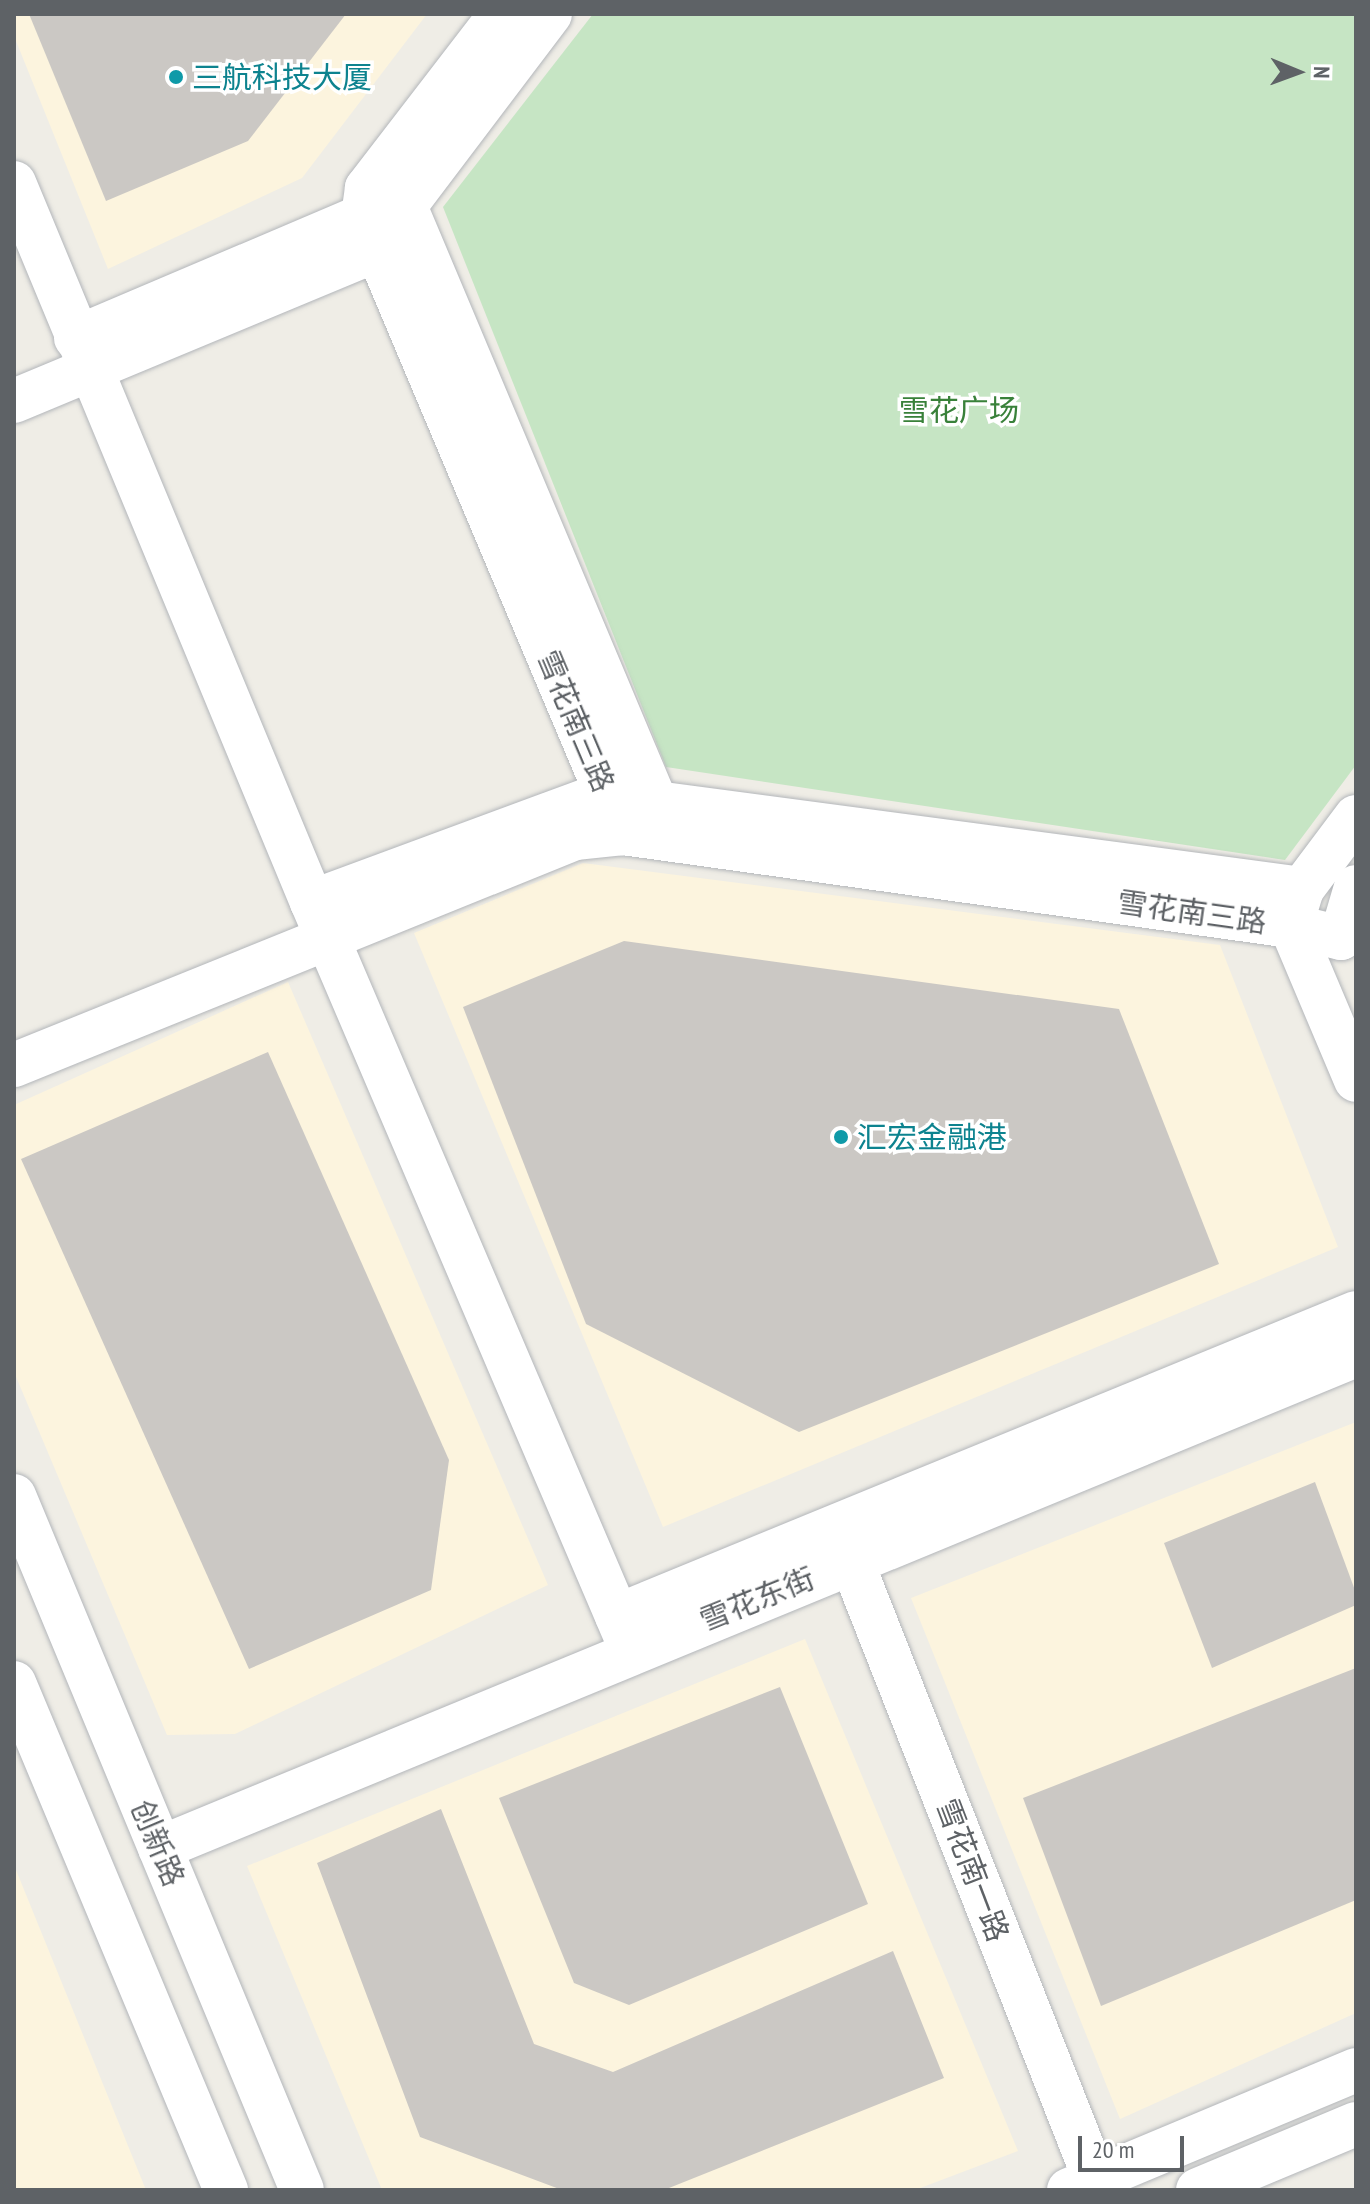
<!DOCTYPE html>
<meta charset="utf-8">
<style>
body{margin:0}
#map{position:relative;width:1370px;height:2204px;overflow:hidden;background:#efede6;font-family:"PT Sans Narrow","Noto Sans SC",sans-serif}
div>[style]{position:absolute}
[style*='--x']{left:calc(var(--x)*1px);top:calc(var(--y)*1px);width:calc(var(--w)*1px);rotate:calc(var(--a)*1deg)}
.commercial>*{inset:0;background:#fcf4de}
.green>*{inset:0;background:#c6e5c4}
.building>*{inset:0;background:#cbc8c4}
.roads{filter:drop-shadow(0 0 2px #b3b6ba) drop-shadow(0 0 2px #b3b6ba)}
.secondary>*{height:44px;margin:-22px;padding:0 22px;transform-origin:22px;border-radius:22px;background:#fff}
.dots>*{width:22px;height:22px;translate:-50% -50%;box-sizing:border-box;border:4px solid #fff;border-radius:50%}
span{translate:-50% -50%;white-space:nowrap;text-align:center;line-height:1.15;-webkit-text-stroke:7px #fff;paint-order:stroke}
.culture-label{font-size:30px;color:#0d838f}
.left{translate:0 -50%;text-align:left}
.park-label{font-size:30px;color:#39813a}
.street-label{font-size:30px;color:#5e6266}
.frame{position:absolute;inset:0;border:16px solid #5e6266;pointer-events:none}
.north{position:absolute;left:1258px;top:32px;width:80px;height:80px;-webkit-text-stroke:6px #fff;paint-order:stroke;rotate:91deg;font-size:22px;font-weight:700;line-height:32px;text-align:center;color:#5e6266}
.north::after{content:'';display:block;margin:auto;width:28px;height:36px;background:#5e6266;clip-path:polygon(50% 0,100% 100%,50% 72%,0 100%)}
.scale{position:absolute;left:1078px;top:2136px;width:106px;height:36px;box-sizing:border-box;border:4px solid #5e6266;border-top:0;padding-left:10px;font-size:24px;line-height:28px;white-space:nowrap;color:#5e6266;-webkit-text-stroke:6px #fff;paint-order:stroke}
</style>
<div id="map">
<div class="commercial">
<div style="clip-path:polygon(14px 14px,427px 14px,302px 178px,108px 269px,14px 36px)"></div>
<div style="clip-path:polygon(583px 863px,1220px 945px,1338px 1247px,663px 1527px,414px 933px)"></div>
<div style="clip-path:polygon(288px 982px,548px 1585px,235px 1734px,167px 1735px,14px 1372px,14px 1105px)"></div>
<div style="clip-path:polygon(1356px 1422px,1356px 2013px,1120px 2119px,911px 1598px)"></div>
<div style="clip-path:polygon(805px 1639px,1018px 2151px,915px 2190px,382px 2190px,247px 1866px)"></div>
<div style="clip-path:polygon(14px 1865px,146px 2190px,14px 2190px)"></div>
</div>
<div class="green">
<div style="clip-path:polygon(593px 14px,1356px 14px,1356px 765px,1285px 860px,666px 767px,443px 207px)"></div>
</div>
<div class="building">
<div style="clip-path:polygon(29px 14px,346px 14px,248px 141px,106px 201px)"></div>
<div style="clip-path:polygon(624px 941px,1119px 1009px,1219px 1264px,799px 1432px,586px 1324px,463px 1007px)"></div>
<div style="clip-path:polygon(268px 1052px,449px 1460px,431px 1590px,249px 1669px,21px 1159px)"></div>
<div style="clip-path:polygon(1315px 1482px,1356px 1593px,1356px 1605px,1212px 1668px,1164px 1543px)"></div>
<div style="clip-path:polygon(1356px 1668px,1356px 1900px,1101px 2006px,1023px 1798px)"></div>
<div style="clip-path:polygon(780px 1687px,868px 1904px,629px 2005px,574px 1983px,499px 1798px)"></div>
<div style="clip-path:polygon(441px 1809px,534px 2044px,613px 2072px,893px 1951px,944px 2078px,664px 2190px,562px 2190px,420px 2137px,317px 1863px)"></div>
</div>
<div class="roads">
<div class="secondary">
<div style="--x:501;--y:14;--w:220;--a:127.6"></div>
<div style="--x:367;--y:188;--w:28;--a:98"></div>
<div style="--x:363;--y:216;--w:670;--a:67.15"></div>
<div style="--x:623;--y:833;--w:674;--a:7.93"></div>
<div style="--x:1291;--y:926;--w:51;--a:13.5"></div>
<div style="--x:1341;--y:938;--w:53;--a:-73.6"></div>
<div style="--x:550;--y:14;--w:241;--a:127.1"></div>
<div style="--x:405;--y:206;--w:648;--a:67.2"></div>
<div style="--x:656;--y:803;--w:652;--a:7.58"></div>
<div style="--x:14;--y:183;--w:778;--a:67.49"></div>
<div style="--x:312;--y:902;--w:814;--a:66.87"></div>
<div style="--x:76;--y:338;--w:312;--a:-23"></div>
<div style="--x:363;--y:216;--w:29;--a:-12"></div>
<div style="--x:14;--y:401;--w:395;--a:-22.6"></div>
<div style="--x:379;--y:249;--w:31;--a:-58"></div>
<div style="--x:1356;--y:817;--w:90;--a:126.9"></div>
<div style="--x:1302;--y:889;--w:39;--a:107"></div>
<div style="--x:1291;--y:926;--w:167;--a:67.1"></div>
<div style="--x:312;--y:902;--w:314;--a:-20.3"></div>
<div style="--x:606;--y:793;--w:29;--a:12"></div>
<div style="--x:14;--y:1065;--w:605;--a:-22.03"></div>
<div style="--x:575;--y:838;--w:48;--a:-5.9"></div>
<div style="--x:14;--y:1496;--w:751;--a:67.46"></div>
<div style="--x:851;--y:1560;--w:665;--a:68.49"></div>
<div style="--x:617;--y:1616;--w:799;--a:-22.29"></div>
<div style="--x:14;--y:1683;--w:550;--a:67.31"></div>
<div style="--x:160;--y:1848;--w:1294;--a:-22.4"></div>
<div style="--x:1069;--y:2190;--w:311;--a:-22.7"></div>
<div style="--x:1198;--y:2190;--w:171;--a:-22.7"></div>
</div>
</div>
<div class="dots">
<div style="left:176px;top:77px;background:#0f9aa8"></div>
<div style="left:841px;top:1137px;background:#0f9aa8"></div>
</div>
<div class="culture-label">
<span class="left" style="left:192px;top:77px">三航科技大厦</span>
<span class="left" style="left:857px;top:1137px">汇宏金融港</span>
</div>
<div class="park-label">
<span style="left:959px;top:410px">雪花广场</span>
</div>
<div class="street-label">
<span style="left:576px;top:721px;rotate:67deg">雪花南三路</span>
<span style="left:1192px;top:912px;rotate:8deg">雪花南三路</span>
<span style="left:757px;top:1599px;rotate:-22deg">雪花东街</span>
<span style="left:158px;top:1843px;rotate:67deg">创新路</span>
<span style="left:973px;top:1870px;rotate:69deg">雪花南一路</span>
</div>
<div class="frame"></div>
<div class="north">N</div>
<div class="scale">20 m</div>
</div>
